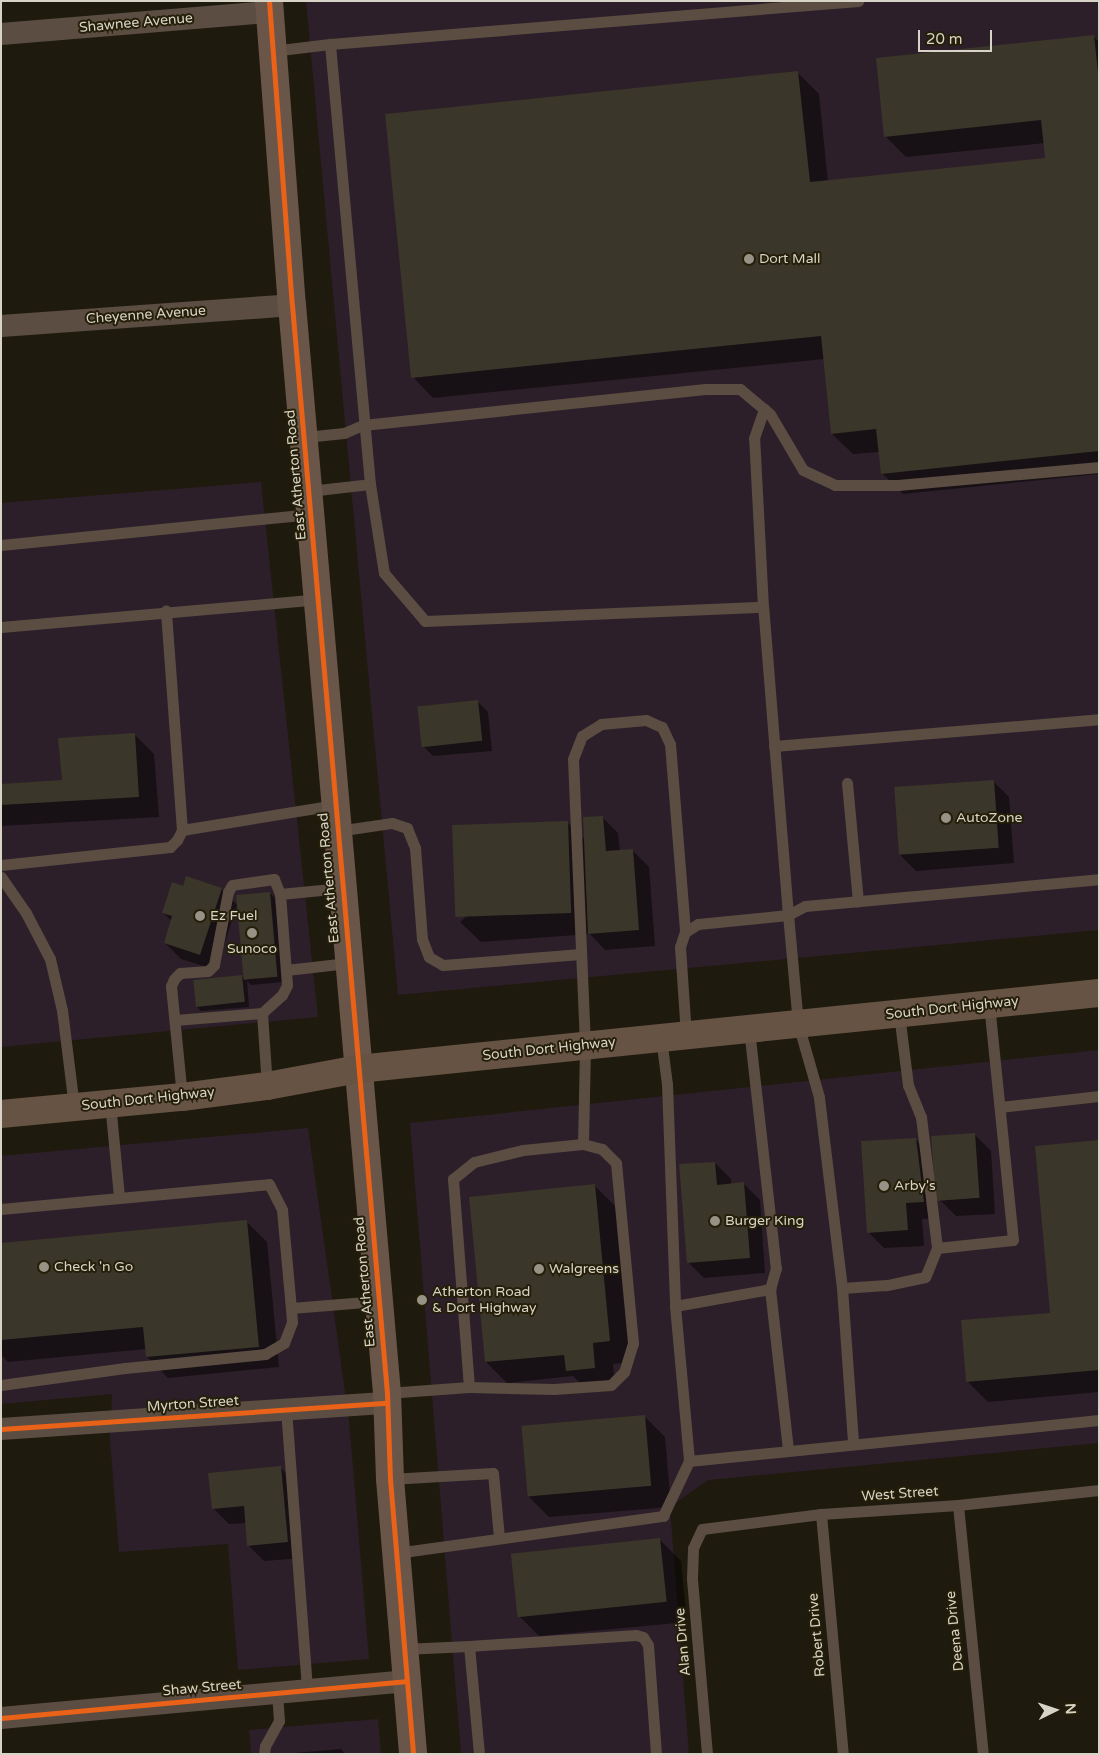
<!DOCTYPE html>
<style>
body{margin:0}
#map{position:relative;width:1100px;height:1755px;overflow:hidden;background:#1f1a0e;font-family:"Varela Round",sans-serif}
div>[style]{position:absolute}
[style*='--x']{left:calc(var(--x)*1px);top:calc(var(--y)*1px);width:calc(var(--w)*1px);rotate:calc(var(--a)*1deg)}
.commercial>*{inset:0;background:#2c1f29}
.shadow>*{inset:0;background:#0007}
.building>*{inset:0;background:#3a3629;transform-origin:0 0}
.lane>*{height:11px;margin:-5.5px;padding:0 5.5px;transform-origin:5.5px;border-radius:5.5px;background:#5b4d42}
.street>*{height:22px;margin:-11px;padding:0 11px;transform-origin:11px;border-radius:11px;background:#5b4d42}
.secondary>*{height:28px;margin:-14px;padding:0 14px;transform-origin:14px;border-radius:14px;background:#695649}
.primary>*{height:28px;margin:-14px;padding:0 14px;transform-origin:14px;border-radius:14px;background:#665344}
.cycleway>*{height:5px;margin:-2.5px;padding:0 2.5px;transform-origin:2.5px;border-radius:2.5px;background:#ea6118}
.dots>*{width:14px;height:14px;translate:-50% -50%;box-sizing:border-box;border:2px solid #251e08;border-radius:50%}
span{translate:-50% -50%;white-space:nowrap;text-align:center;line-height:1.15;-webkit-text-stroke:4px #251e08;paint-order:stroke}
.street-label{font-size:14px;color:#d7d3c6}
.poi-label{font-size:14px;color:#d7d3c6}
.left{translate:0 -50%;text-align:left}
.frame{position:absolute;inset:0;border:2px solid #d7d3c6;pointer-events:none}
.north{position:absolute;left:1030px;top:1685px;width:50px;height:50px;-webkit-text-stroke:4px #251e08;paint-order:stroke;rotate:86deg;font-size:14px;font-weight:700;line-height:20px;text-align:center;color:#d7d3c6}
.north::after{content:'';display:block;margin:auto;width:18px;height:22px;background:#d7d3c6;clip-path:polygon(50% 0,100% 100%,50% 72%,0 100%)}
.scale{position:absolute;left:918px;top:30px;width:74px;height:22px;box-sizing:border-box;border:2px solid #d7d3c6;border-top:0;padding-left:6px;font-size:15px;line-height:18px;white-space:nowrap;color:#d7d3c6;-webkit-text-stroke:4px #251e08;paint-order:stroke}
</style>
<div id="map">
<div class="commercial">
<div style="clip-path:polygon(306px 1px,1099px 1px,1099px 930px,398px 995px)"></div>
<div style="clip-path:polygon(261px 482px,318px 1017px,1px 1047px,1px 503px)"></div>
<div style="clip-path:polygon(1099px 1050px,1099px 1443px,708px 1480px,670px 1507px,689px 1754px,461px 1754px,410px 1123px)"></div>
<div style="clip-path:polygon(308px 1128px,349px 1420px,369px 1659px,238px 1670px,228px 1544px,119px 1552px,110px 1440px,112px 1394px,1px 1404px,1px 1156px)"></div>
<div style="clip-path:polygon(378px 1719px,381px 1754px,251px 1754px,249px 1730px)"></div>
</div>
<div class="shadow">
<div style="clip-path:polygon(1094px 37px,1099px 42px,1099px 474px,903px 494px,882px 473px,879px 452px,853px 454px,832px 434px,824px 359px,433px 398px,413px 377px,798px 73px,819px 94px,828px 182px,1046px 159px,1045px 143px,906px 157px,885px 136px)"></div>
<div style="clip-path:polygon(478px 702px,488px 712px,492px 751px,433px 756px,422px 745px)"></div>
<div style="clip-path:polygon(134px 734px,154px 754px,159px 817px,1px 826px,1px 786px,63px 781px)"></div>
<div style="clip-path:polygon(993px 781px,1009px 797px,1014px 863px,916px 871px,900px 855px)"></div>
<div style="clip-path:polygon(602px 817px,618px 833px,620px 852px,633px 851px,649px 867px,655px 946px,605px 950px,590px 934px,481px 942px,460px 922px,568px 823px,585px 840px)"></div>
<div style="clip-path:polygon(184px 887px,221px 889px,237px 905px,216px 970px,181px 959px,165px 943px,172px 921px,163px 913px)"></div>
<div style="clip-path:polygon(270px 893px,275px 898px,283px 982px,251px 985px,247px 981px,249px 1007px,201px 1011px,196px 1006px,242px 976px,246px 981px)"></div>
<div style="clip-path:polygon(975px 1135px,991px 1151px,995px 1214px,956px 1216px,940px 1200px)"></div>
<div style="clip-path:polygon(915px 1139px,931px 1155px,939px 1218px,922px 1219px,924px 1246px,884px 1248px,868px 1232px)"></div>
<div style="clip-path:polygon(1099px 1142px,1099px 1392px,988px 1402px,967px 1381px,1051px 1314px)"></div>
<div style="clip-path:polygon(715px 1163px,731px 1179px,731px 1185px,744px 1184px,760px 1200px,765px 1273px,704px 1278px,688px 1262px)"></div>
<div style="clip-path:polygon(595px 1186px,616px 1207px,631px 1362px,613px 1364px,615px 1389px,588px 1391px,573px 1376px,507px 1383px,486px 1362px)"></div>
<div style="clip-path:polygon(246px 1221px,267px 1242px,279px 1367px,168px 1378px,147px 1357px,146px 1349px,8px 1362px,1px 1355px,1px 1244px)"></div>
<div style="clip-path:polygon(644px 1416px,665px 1437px,671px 1507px,549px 1517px,528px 1496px,523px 1426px)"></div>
<div style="clip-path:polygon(281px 1468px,296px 1484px,303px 1558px,264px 1561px,248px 1545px,246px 1523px,229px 1524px,213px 1508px)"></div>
<div style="clip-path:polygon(660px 1540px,681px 1561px,687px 1622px,539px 1636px,518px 1615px)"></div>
<div style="clip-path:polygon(341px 1749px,345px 1754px,283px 1754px)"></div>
</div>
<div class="building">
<div style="clip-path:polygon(1094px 35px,1099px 81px,1099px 451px,881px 474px,876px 429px,831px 434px,821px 336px,411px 378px,385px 114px,798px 71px,810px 182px,1045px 158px,1041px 120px,884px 137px,876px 58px)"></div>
<div style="left:478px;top:700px;width:41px;height:61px;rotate:84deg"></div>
<div style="clip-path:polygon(135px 733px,139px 797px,1px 805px,1px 784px,62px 780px,58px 738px)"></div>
<div style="left:994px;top:780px;width:68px;height:100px;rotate:86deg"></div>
<div style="clip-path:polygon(603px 816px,606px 851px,633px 849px,639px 930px,588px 934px,583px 817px)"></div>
<div style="left:568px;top:821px;width:92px;height:116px;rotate:88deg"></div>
<div style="clip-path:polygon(186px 876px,222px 888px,200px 955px,164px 943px,172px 916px,162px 913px,172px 882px,183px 886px)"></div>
<div style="left:270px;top:892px;width:85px;height:34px;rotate:85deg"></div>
<div style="left:242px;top:975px;width:27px;height:49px;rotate:84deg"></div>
<div style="left:975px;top:1133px;width:65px;height:44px;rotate:86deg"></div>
<div style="clip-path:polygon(916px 1138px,924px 1202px,906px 1203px,908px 1230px,867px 1233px,861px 1141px)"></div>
<div style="clip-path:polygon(1099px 1140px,1099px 1370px,966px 1382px,961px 1320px,1050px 1313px,1035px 1146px)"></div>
<div style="clip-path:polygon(715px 1162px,717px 1185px,744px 1182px,750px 1258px,687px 1263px,679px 1164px)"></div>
<div style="clip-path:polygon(595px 1184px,610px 1341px,593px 1343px,595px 1368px,566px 1371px,564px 1355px,485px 1362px,469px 1197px)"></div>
<div style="clip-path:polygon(247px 1220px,259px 1347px,146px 1357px,143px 1327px,1px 1340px,1px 1243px)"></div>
<div style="left:645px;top:1415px;width:71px;height:124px;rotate:85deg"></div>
<div style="clip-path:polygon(281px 1466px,288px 1542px,247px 1546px,244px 1506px,212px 1509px,208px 1473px)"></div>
<div style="left:660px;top:1538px;width:64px;height:150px;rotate:84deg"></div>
</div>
<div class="lane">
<div style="--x:272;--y:51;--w:58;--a:-6.9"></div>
<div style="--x:305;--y:437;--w:39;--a:-6"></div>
<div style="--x:344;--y:433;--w:21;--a:-23"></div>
<div style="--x:363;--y:425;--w:344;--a:-6"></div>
<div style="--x:705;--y:389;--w:35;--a:0"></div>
<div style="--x:740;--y:389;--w:39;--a:40"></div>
<div style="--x:770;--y:414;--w:65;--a:59.5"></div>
<div style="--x:803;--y:470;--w:35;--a:25"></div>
<div style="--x:835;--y:485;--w:63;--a:0"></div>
<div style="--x:898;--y:485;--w:202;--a:-5.1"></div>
<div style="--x:370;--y:484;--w:90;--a:81.1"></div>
<div style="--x:384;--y:573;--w:63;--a:49.5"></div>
<div style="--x:425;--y:621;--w:338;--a:-2.4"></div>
<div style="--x:309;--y:491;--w:61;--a:-6.5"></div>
<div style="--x:370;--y:484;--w:442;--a:-95.2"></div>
<div style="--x:330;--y:44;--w:530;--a:-4.66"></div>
<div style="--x:1;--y:545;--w:312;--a:-5.7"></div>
<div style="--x:1;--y:627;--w:318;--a:-5"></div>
<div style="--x:774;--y:746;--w:326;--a:-4.7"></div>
<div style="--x:847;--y:783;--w:119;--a:84.7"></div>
<div style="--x:182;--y:830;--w:154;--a:-9.3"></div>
<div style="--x:337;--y:831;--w:56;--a:-8.3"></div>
<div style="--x:392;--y:823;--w:16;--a:18"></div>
<div style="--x:407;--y:828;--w:22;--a:68"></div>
<div style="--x:415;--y:848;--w:91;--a:85.6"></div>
<div style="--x:422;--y:939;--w:19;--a:69"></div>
<div style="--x:429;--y:957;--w:16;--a:30"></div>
<div style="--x:443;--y:965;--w:138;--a:-4.6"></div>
<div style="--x:1;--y:865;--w:170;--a:-6.1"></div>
<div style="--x:170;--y:847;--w:10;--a:-45"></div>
<div style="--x:177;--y:840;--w:11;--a:-63"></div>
<div style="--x:182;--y:830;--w:220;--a:-94.2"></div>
<div style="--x:1;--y:877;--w:44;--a:55.2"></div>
<div style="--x:26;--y:913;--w:52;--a:62.4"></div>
<div style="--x:50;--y:959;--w:52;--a:76.8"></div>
<div style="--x:62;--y:1010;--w:98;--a:82.9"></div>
<div style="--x:280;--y:894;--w:62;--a:-5.5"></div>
<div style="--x:286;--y:970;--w:62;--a:-6.4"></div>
<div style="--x:262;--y:1013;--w:73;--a:86.1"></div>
<div style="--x:899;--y:1014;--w:72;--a:82.8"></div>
<div style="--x:908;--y:1085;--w:35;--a:68"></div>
<div style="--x:921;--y:1117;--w:132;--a:83"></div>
<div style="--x:937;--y:1248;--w:31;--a:112"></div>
<div style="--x:925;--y:1277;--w:40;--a:168"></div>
<div style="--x:886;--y:1285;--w:44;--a:176.1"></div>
<div style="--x:842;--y:1288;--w:192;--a:-96.9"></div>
<div style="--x:819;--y:1097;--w:76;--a:-106"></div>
<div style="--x:798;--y:1024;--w:109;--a:-95.2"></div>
<div style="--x:788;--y:915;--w:19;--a:-28"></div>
<div style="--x:805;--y:906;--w:295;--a:-5.2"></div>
<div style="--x:175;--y:1020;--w:87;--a:-4.6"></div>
<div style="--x:262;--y:1013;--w:27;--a:-42"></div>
<div style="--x:282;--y:995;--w:11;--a:-63"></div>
<div style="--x:287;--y:985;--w:91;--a:-94.4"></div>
<div style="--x:280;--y:894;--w:16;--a:-112"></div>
<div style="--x:274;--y:879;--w:42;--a:171.9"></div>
<div style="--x:232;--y:885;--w:8;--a:120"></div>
<div style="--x:228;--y:892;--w:74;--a:100.9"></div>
<div style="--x:214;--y:965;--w:8;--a:135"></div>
<div style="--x:208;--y:971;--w:28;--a:176"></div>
<div style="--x:180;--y:973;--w:8;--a:135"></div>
<div style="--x:174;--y:979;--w:8;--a:113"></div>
<div style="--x:171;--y:986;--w:112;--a:84.3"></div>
<div style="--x:749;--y:1029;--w:241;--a:83.6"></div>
<div style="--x:776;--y:1268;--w:22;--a:106"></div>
<div style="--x:770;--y:1289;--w:162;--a:83.6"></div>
<div style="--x:686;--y:1035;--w:88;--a:-93.9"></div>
<div style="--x:680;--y:947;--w:16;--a:-72"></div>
<div style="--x:685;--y:932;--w:15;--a:-32"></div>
<div style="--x:698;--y:924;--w:90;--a:-5.7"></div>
<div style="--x:788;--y:915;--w:309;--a:-94.6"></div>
<div style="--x:763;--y:607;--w:169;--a:-93"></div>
<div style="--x:754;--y:438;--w:31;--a:-71"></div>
<div style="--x:661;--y:1038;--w:46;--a:82.6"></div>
<div style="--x:667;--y:1084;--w:222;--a:87.9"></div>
<div style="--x:675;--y:1306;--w:156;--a:84.8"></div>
<div style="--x:110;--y:1103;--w:94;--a:84.5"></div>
<div style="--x:1000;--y:1107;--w:100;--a:-6.3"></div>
<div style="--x:583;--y:1144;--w:20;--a:15"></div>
<div style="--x:602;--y:1149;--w:20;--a:45"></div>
<div style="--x:616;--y:1163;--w:181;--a:84.6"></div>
<div style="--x:633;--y:1343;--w:30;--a:107"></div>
<div style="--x:624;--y:1372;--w:18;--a:135"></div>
<div style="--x:611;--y:1385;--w:57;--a:176"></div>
<div style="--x:554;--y:1389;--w:85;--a:-178.7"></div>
<div style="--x:469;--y:1387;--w:209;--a:-94.4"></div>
<div style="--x:453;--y:1179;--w:27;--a:-39"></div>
<div style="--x:474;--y:1162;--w:50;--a:-13.8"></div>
<div style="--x:523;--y:1150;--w:60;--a:-5.7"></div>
<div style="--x:583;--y:1144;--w:99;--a:-88.8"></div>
<div style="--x:585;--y:1045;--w:286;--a:-92.4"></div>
<div style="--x:573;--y:759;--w:25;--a:-69"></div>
<div style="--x:582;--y:736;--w:22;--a:-32"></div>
<div style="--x:601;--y:724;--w:45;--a:-5.1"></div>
<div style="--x:646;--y:720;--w:17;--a:24"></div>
<div style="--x:662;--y:727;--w:19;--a:65"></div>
<div style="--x:670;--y:744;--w:189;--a:85.4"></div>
<div style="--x:1;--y:1209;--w:269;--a:-5.3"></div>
<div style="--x:269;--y:1184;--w:29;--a:63"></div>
<div style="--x:282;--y:1210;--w:98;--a:84.8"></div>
<div style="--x:291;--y:1308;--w:87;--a:-4.6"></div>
<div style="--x:937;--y:1248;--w:76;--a:-6"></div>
<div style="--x:1013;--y:1240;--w:237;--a:-95.8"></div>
<div style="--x:842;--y:1288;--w:154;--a:85.9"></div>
<div style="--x:675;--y:1306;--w:97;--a:-10.1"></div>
<div style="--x:1;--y:1385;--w:125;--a:-7.8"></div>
<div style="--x:125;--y:1368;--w:141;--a:-5.7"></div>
<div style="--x:265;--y:1354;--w:22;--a:-30"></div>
<div style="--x:284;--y:1343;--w:22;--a:-69"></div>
<div style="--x:292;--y:1322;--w:14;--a:-94"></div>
<div style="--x:387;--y:1393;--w:82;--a:-4.2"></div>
<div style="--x:286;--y:1409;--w:282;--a:85.7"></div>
<div style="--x:390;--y:1479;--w:103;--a:-3.3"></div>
<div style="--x:493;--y:1473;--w:65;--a:84.7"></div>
<div style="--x:958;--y:1505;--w:250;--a:84.3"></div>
<div style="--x:821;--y:1514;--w:241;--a:84.8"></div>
<div style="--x:396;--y:1553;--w:270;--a:-7.9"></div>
<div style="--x:663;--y:1516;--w:61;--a:-64.7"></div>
<div style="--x:689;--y:1461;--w:412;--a:-5.7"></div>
<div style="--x:469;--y:1646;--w:167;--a:-3.8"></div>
<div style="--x:636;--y:1635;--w:7;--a:16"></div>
<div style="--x:643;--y:1637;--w:9;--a:58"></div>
<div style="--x:648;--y:1645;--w:109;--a:85.8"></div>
<div style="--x:403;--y:1649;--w:66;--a:-2.6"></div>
<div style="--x:469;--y:1646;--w:108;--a:84.7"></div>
<div style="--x:264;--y:1754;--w:8;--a:-83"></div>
<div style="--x:265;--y:1746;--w:29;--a:-61"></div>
<div style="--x:279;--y:1721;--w:28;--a:-94"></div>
<div style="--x:707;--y:1754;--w:177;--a:-94.9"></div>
<div style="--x:692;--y:1578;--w:30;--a:-88"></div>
<div style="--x:693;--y:1548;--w:21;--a:-65"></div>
<div style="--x:702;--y:1529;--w:120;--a:-7.2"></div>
<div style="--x:821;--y:1514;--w:137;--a:-3.8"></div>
<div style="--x:958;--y:1505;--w:142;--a:-6.1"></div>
</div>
<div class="street">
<div style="--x:1;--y:34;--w:270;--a:-4.7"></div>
<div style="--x:1;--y:326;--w:292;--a:-4.1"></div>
<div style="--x:1;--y:1429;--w:387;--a:-3.9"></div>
<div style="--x:1;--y:1718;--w:406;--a:-5.2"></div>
</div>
<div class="secondary">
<div style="--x:269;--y:1;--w:305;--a:85.7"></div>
<div style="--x:292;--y:305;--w:1092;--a:85.01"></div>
<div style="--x:387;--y:1393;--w:86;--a:88"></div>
<div style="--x:390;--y:1479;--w:276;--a:85.2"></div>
</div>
<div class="primary">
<div style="--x:1;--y:1114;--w:182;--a:-5.4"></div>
<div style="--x:182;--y:1097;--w:86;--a:-7.4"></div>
<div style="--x:267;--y:1086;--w:93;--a:-10.6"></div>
<div style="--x:358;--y:1069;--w:745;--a:-5.86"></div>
</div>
<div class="cycleway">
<div style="--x:269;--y:1;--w:305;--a:85.7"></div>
<div style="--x:292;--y:305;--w:1092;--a:85.01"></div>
<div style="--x:387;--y:1393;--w:86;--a:88"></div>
<div style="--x:390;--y:1479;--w:276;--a:85.2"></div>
<div style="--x:1;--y:1429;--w:387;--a:-3.9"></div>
<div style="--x:1;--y:1718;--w:406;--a:-5.2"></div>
</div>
<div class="dots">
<div style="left:749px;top:259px;background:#979286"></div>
<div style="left:946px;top:818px;background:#979286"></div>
<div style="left:200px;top:916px;background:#979286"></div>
<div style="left:252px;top:933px;background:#979286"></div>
<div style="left:884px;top:1186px;background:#979286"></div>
<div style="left:715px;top:1221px;background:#979286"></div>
<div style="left:44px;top:1267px;background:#979286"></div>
<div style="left:539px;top:1269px;background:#979286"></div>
<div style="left:422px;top:1300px;background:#979286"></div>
</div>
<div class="street-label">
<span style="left:136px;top:23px;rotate:-5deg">Shawnee Avenue</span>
<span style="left:146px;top:315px;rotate:-4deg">Cheyenne Avenue</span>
<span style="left:296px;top:475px;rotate:-95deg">East Atherton Road</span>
<span style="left:329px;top:878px;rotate:-95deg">East Atherton Road</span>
<span style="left:952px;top:1008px;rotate:-6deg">South Dort Highway</span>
<span style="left:549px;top:1049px;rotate:-6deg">South Dort Highway</span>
<span style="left:148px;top:1099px;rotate:-6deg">South Dort Highway</span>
<span style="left:365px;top:1282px;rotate:-95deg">East Atherton Road</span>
<span style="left:193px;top:1404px;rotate:-4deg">Myrton Street</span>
<span style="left:900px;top:1494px;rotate:-4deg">West Street</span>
<span style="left:955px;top:1631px;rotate:-96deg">Deena Drive</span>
<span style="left:817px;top:1635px;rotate:-95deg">Robert Drive</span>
<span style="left:683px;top:1642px;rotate:-95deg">Alan Drive</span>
<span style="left:202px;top:1688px;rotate:-5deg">Shaw Street</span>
</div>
<div class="poi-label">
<span class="left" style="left:759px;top:259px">Dort Mall</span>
<span class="left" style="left:956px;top:818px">AutoZone</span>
<span class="left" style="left:210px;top:916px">Ez Fuel</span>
<span style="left:252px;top:949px">Sunoco</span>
<span class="left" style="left:894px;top:1186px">Arby's</span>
<span class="left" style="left:725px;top:1221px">Burger King</span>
<span class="left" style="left:54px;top:1267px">Check 'n Go</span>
<span class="left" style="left:549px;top:1269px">Walgreens</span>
<span class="left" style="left:432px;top:1300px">Atherton Road<br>&amp; Dort Highway</span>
</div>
<div class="frame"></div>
<div class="north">N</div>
<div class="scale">20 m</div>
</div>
